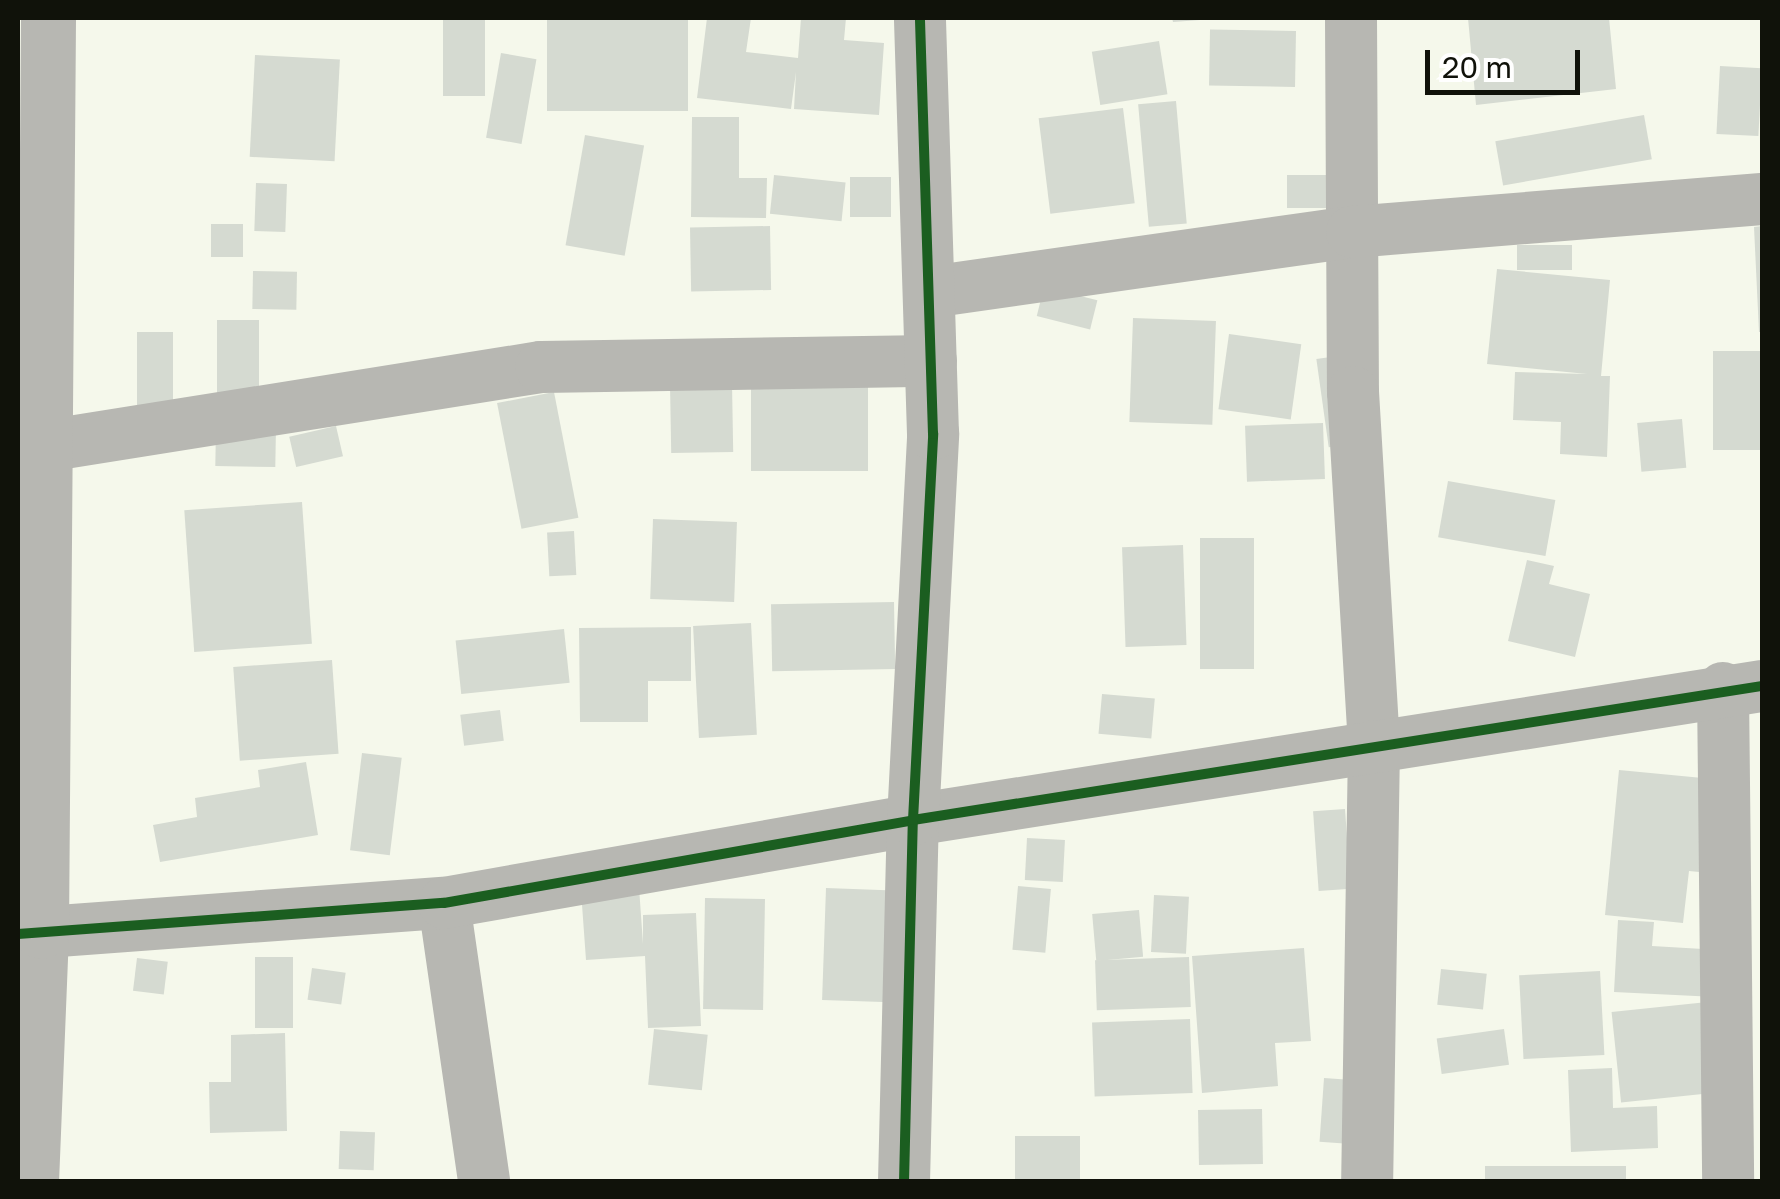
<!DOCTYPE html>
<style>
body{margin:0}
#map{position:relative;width:1780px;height:1199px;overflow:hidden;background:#f5f8eb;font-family:"Golos Text",sans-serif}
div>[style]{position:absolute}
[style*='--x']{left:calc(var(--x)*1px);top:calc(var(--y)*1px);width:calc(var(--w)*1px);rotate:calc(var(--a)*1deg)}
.building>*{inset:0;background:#d5dad1;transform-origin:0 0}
.minor>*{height:52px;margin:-26px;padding:0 26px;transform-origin:26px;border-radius:26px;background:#b7b7b2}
.tertiary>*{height:55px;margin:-27.5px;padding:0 27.5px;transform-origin:27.5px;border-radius:27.5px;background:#b7b7b2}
.cycleway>*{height:10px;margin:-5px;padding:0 5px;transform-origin:5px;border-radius:5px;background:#1b5e20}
span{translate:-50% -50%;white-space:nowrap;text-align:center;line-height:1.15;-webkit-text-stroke:9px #fff;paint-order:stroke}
.frame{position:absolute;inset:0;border:20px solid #10120a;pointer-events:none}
.scale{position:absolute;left:1425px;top:50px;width:155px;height:45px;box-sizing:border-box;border:5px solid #10120a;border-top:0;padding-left:12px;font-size:30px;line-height:35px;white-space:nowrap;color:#10120a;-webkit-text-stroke:8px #fff;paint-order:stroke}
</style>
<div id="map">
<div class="building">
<div style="left:443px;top:18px;width:42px;height:78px"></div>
<div style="left:547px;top:18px;width:141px;height:93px"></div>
<div style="clip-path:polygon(707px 18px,751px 18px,746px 52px,798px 58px,801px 18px,846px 18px,844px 40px,884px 43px,879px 115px,794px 109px,796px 72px,791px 109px,697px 98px)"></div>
<div style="clip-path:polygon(1172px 18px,1200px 18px,1200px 20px,1173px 22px)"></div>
<div style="clip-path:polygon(1468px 18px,1609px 18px,1616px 89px,1476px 105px)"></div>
<div style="left:1296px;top:31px;width:56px;height:86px;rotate:91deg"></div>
<div style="left:1159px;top:41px;width:54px;height:68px;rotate:81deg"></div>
<div style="left:501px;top:53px;width:36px;height:86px;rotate:10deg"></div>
<div style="left:255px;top:55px;width:85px;height:102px;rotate:3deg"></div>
<div style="left:1720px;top:66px;width:42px;height:68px;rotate:3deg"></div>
<div style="left:1176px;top:101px;width:123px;height:38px;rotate:85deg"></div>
<div style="left:1123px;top:108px;width:96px;height:85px;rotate:83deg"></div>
<div style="left:1644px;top:115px;width:45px;height:151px;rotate:80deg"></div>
<div style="clip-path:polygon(692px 117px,739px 117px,739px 178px,767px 178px,766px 218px,691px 217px)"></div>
<div style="left:585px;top:135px;width:60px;height:112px;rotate:10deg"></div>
<div style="left:774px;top:175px;width:72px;height:39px;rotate:6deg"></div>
<div style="left:1287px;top:175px;width:62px;height:33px"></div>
<div style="left:850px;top:177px;width:41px;height:40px"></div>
<div style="left:256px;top:183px;width:31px;height:48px;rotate:2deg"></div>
<div style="left:211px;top:224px;width:32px;height:33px"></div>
<div style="left:770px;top:226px;width:64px;height:80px;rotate:89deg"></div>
<div style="clip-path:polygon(1762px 226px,1762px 332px,1759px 332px,1754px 227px)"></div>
<div style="left:1517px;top:245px;width:55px;height:25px"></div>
<div style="clip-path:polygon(1497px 269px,1610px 280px,1601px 376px,1610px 376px,1607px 457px,1560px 454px,1561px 422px,1513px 420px,1515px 372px,1587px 374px,1487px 364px)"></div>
<div style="left:253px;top:271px;width:44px;height:38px;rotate:1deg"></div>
<div style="left:1044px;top:287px;width:55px;height:30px;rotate:14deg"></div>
<div style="left:1133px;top:318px;width:83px;height:104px;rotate:2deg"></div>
<div style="left:259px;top:320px;width:74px;height:42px;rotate:90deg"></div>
<div style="left:137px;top:332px;width:36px;height:73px"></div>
<div style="left:1229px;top:334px;width:73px;height:76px;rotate:8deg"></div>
<div style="left:1762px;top:351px;width:99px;height:49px;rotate:90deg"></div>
<div style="left:1352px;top:354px;width:89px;height:36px;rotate:82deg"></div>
<div style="left:868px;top:376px;width:95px;height:117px;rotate:90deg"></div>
<div style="left:732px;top:383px;width:69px;height:62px;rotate:89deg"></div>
<div style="left:554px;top:392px;width:128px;height:58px;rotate:79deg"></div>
<div style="left:1682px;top:419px;width:49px;height:45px;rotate:85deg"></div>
<div style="left:1323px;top:423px;width:56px;height:78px;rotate:88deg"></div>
<div style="left:216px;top:426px;width:60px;height:40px;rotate:1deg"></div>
<div style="left:336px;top:426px;width:31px;height:48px;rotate:77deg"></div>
<div style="left:1448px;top:481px;width:109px;height:57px;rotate:10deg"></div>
<div style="left:302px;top:502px;width:142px;height:118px;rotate:86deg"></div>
<div style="left:653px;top:519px;width:84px;height:80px;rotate:2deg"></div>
<div style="left:574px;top:531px;width:44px;height:27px;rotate:87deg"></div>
<div style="left:1200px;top:538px;width:54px;height:131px"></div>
<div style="left:1183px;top:545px;width:100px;height:61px;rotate:88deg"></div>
<div style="clip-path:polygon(1527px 560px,1554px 566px,1549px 584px,1590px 594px,1575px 657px,1508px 641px)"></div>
<div style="left:894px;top:602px;width:67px;height:123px;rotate:89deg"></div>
<div style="left:751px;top:623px;width:112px;height:58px;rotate:87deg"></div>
<div style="clip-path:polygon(691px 627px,691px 681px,648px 681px,648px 722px,580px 722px,579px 628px)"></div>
<div style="left:564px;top:629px;width:54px;height:109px;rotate:84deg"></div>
<div style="left:332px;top:660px;width:94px;height:99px;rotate:86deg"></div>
<div style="left:1102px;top:694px;width:53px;height:40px;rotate:5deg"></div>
<div style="left:500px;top:710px;width:31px;height:40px;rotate:83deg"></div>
<div style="left:362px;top:753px;width:40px;height:98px;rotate:7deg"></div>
<div style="clip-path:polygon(306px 762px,318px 835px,160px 862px,153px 825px,197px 817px,195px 798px,260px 787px,258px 770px)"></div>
<div style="clip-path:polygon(1619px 770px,1713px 779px,1731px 875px,1689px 871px,1683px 923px,1605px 915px)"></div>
<div style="left:1345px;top:809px;width:80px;height:32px;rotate:86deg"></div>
<div style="left:1027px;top:838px;width:38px;height:42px;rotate:3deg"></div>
<div style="left:1018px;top:886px;width:33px;height:64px;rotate:5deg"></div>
<div style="clip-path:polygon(639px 887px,643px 944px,643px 915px,696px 913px,701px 1026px,648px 1028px,645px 956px,586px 960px,581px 891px)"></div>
<div style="left:826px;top:888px;width:61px;height:112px;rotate:2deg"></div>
<div style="left:1154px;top:895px;width:35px;height:57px;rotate:3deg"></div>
<div style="left:705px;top:898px;width:60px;height:111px;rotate:1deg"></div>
<div style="left:1139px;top:910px;width:47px;height:47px;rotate:85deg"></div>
<div style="clip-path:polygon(1618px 920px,1654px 922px,1652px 946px,1720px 950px,1716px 997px,1614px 992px)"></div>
<div style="clip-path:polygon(1304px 948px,1311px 1041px,1275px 1043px,1278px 1086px,1202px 1093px,1192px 956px)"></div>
<div style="left:255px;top:957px;width:38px;height:71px"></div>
<div style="left:1189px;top:957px;width:50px;height:94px;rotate:88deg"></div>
<div style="left:137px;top:958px;width:31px;height:33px;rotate:7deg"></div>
<div style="left:312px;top:968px;width:34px;height:32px;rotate:8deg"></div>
<div style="left:1441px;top:969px;width:46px;height:36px;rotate:6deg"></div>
<div style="left:1600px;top:971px;width:84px;height:81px;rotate:87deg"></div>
<div style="left:1717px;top:1001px;width:91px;height:106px;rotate:84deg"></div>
<div style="left:1190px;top:1019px;width:74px;height:98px;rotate:88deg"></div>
<div style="left:654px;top:1029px;width:54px;height:56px;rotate:6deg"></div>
<div style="left:1504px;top:1029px;width:36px;height:68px;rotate:82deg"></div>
<div style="clip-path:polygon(285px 1033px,287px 1131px,210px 1133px,209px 1082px,231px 1082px,231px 1035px)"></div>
<div style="clip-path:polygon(1612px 1068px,1613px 1108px,1657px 1106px,1658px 1148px,1571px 1152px,1568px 1070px)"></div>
<div style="left:1324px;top:1078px;width:42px;height:64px;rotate:4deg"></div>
<div style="left:1262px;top:1109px;width:55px;height:64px;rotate:89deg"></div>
<div style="left:340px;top:1131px;width:35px;height:38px;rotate:2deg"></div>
<div style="left:1015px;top:1136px;width:65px;height:44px"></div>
<div style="left:1626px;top:1166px;width:16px;height:141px;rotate:90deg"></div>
</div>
<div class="minor">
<div style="--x:1351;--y:18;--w:374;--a:89.7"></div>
<div style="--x:1353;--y:392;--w:355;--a:86.6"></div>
<div style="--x:1374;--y:746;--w:436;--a:90.9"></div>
<div style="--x:930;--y:292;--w:426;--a:-8.1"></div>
<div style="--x:1352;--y:232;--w:411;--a:-4.6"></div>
<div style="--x:45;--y:446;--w:502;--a:-9.05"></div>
<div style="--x:541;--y:367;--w:390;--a:-0.9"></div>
<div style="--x:1723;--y:688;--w:494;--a:89.4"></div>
<div style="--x:444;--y:903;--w:282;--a:81.8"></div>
<div style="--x:18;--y:934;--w:427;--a:-4.2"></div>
<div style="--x:444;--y:903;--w:476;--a:-10"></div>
<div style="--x:913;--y:820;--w:860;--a:-8.97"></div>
<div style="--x:904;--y:1182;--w:362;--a:-88.6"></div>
<div style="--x:913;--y:820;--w:387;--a:-87"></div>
<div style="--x:933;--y:434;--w:416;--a:-91.8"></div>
</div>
<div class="tertiary">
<div style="--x:31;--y:1182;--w:251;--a:-87.7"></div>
<div style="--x:41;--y:931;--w:913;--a:-89.56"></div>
</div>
<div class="cycleway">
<div style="--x:18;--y:934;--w:427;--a:-4.2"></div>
<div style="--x:444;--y:903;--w:476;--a:-10"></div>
<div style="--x:913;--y:820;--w:860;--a:-8.97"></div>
<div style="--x:904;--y:1182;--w:362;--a:-88.6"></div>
<div style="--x:913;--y:820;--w:387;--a:-87"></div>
<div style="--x:933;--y:434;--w:416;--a:-91.8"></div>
</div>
<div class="frame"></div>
<div class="scale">20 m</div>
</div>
